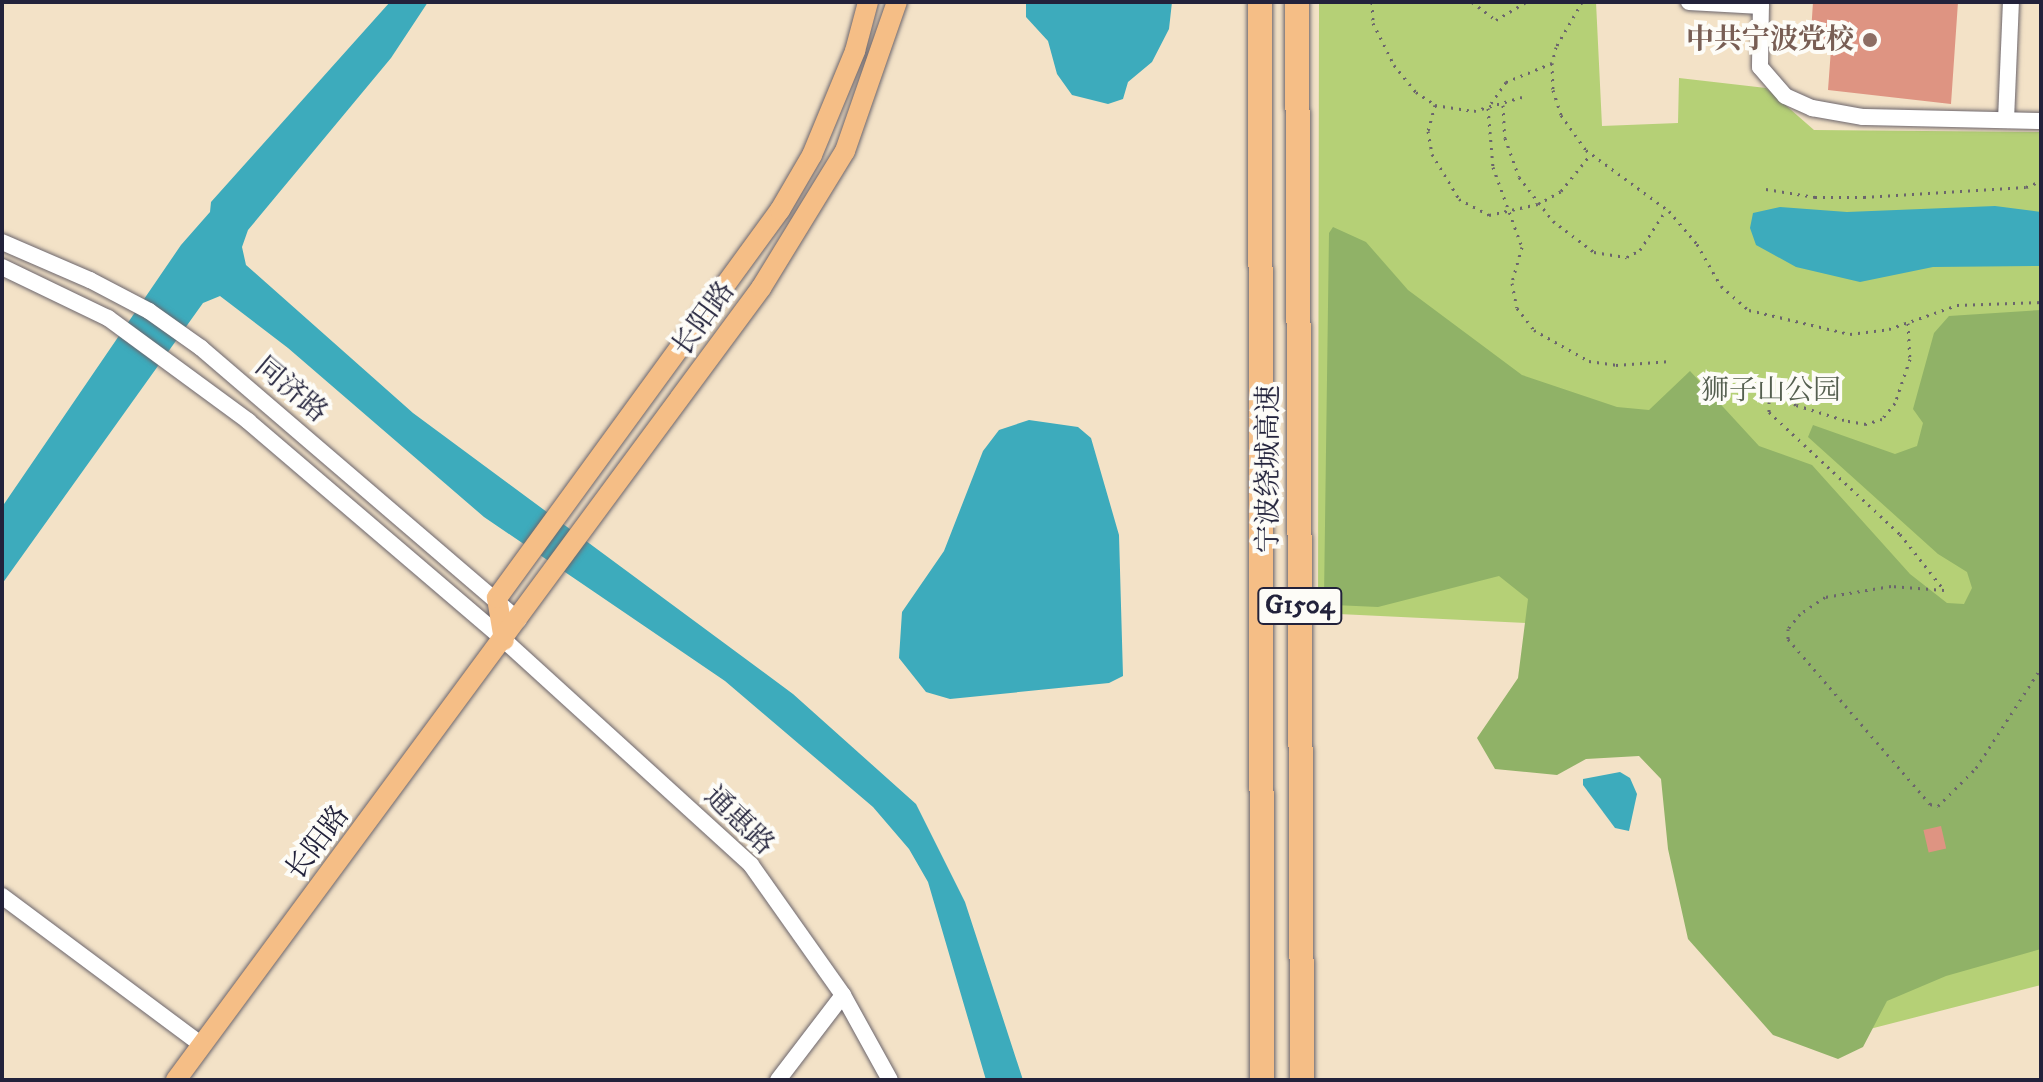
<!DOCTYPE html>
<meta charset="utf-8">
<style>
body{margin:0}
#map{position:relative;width:2043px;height:1082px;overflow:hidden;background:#f3e2c7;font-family:"IM FELL DW Pica","Noto Serif SC",serif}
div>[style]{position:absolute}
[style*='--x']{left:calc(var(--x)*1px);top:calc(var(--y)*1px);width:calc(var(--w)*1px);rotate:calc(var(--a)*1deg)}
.green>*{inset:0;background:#b5d076}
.forest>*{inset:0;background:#90b267}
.water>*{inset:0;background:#3dabbc}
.building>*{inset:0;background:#de9482;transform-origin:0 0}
.path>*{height:3px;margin-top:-1.5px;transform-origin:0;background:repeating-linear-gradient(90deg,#6b656c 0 2px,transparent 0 8px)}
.roads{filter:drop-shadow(0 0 2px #6b656c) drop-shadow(0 0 2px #6b656c)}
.minor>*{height:16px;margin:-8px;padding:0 8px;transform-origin:8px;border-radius:8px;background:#fff}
.major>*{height:20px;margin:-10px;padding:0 10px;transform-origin:10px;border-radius:10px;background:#f5be86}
.highway>*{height:24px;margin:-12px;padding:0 12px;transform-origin:12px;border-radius:12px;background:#f5be86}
.dots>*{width:22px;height:22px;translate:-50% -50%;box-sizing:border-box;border:4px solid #fdfcf7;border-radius:50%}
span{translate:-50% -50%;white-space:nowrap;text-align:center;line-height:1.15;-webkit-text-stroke:8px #fdfcf7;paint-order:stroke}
.shield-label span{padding:2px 6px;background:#fdfcf7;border:2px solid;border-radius:6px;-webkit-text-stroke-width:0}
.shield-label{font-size:26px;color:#22223b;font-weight:700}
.education-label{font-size:28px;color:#785e54;font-weight:700}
.right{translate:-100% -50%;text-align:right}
.street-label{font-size:28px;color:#22223b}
.park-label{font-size:28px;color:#555f50}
.frame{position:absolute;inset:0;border:4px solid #22223b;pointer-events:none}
</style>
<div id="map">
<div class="green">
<div style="clip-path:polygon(1319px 2px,1596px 2px,1602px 126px,1678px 123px,1679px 78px,1766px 88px,1814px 130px,2041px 132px,2041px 985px,1862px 1031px,1655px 629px,1318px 613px)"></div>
</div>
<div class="forest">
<div style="clip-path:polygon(1333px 227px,1366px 242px,1408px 290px,1522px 375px,1617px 407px,1649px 410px,1690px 371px,1759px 446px,1812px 465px,1910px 574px,1947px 603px,1964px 604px,1972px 588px,1967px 572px,1938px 554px,1808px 437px,1813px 425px,1895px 454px,1917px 446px,1923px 423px,1913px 409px,1934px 333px,1949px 316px,2041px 310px,2041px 949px,1946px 976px,1887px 1001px,1863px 1047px,1838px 1059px,1773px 1035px,1688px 939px,1668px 849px,1661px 779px,1639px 756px,1586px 759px,1557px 775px,1495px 769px,1477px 738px,1518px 678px,1528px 599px,1499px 576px,1378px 607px,1334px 605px,1324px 597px,1329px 233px)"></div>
</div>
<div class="water">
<div style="clip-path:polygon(390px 2px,428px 2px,391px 58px,248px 230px,242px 247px,246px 265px,413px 413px,793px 694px,916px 804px,965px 902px,1023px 1080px,986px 1080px,928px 882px,909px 849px,873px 807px,725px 681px,484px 517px,288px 348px,220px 296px,203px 303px,2px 584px,2px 507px,181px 245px,210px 212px,211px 202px)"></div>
<div style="clip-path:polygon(1026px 2px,1172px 2px,1169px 29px,1152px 62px,1128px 82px,1123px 99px,1108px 104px,1072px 95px,1057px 74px,1048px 41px,1026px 17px)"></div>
<div style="clip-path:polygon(1995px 206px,2041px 212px,2041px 266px,1933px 267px,1860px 282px,1796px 267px,1756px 245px,1750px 228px,1753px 213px,1780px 207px,1847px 212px)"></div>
<div style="clip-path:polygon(1029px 420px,1078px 427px,1091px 438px,1119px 535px,1123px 676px,1109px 683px,950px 699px,926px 692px,899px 658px,902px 612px,944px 551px,983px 451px,999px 430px)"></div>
<div style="clip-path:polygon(1620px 772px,1630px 778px,1637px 794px,1629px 831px,1615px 828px,1583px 785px,1583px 779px)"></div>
</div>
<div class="building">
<div style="clip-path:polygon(1813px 2px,1958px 2px,1951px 104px,1828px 90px,1831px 49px,1810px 48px)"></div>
<div style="left:1941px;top:826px;width:23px;height:18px;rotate:77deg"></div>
</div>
<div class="path">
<div style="--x:1372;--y:2;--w:21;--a:87"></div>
<div style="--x:1373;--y:23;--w:47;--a:63.4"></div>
<div style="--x:1394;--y:65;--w:35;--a:51"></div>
<div style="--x:1416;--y:92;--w:23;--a:34"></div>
<div style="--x:1435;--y:105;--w:39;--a:9"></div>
<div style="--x:1474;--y:111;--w:50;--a:-16.3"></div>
<div style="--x:1472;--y:2;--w:30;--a:37"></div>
<div style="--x:1496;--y:20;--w:35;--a:-31"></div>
<div style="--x:1582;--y:2;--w:52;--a:120"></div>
<div style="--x:1556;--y:47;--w:16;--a:104"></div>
<div style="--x:1552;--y:63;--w:27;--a:88"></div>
<div style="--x:1553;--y:90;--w:26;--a:72"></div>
<div style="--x:1561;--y:115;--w:43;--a:54.5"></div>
<div style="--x:1586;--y:150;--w:103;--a:36.3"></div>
<div style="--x:1669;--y:211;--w:43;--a:49.7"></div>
<div style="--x:1697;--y:244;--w:48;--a:60.3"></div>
<div style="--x:1721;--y:286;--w:37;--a:41"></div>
<div style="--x:1749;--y:310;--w:104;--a:13.4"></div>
<div style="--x:1850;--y:334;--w:39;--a:-7"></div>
<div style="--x:1889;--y:329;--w:72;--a:-19.4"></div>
<div style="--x:1957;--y:305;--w:84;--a:-2"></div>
<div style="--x:1552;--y:63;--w:50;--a:157.6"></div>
<div style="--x:1506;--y:82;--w:32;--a:125"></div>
<div style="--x:1488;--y:108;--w:59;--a:85.2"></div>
<div style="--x:1493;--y:167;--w:85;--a:70.1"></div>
<div style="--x:1522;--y:247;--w:37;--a:106"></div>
<div style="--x:1512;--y:283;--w:25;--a:79"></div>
<div style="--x:1517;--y:308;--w:28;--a:52"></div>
<div style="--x:1534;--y:330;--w:63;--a:29.4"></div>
<div style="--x:1589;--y:361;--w:27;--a:8"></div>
<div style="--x:1616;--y:365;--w:55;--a:-4.2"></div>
<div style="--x:1435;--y:105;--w:27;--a:105"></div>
<div style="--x:1428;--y:131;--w:23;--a:80"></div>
<div style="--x:1432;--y:154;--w:52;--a:59"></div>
<div style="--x:1459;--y:199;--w:34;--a:28"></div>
<div style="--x:1489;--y:215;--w:50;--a:-12.7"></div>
<div style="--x:1538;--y:204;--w:26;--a:-29"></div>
<div style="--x:1561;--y:191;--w:46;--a:-51.1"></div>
<div style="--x:1503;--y:105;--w:33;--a:87"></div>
<div style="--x:1505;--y:138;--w:41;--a:70.3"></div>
<div style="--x:1519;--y:177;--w:56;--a:52.3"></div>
<div style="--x:1553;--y:221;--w:51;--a:37.1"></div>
<div style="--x:1594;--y:252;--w:33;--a:9"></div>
<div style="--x:1627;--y:257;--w:15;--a:-28"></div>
<div style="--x:1640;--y:250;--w:48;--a:-57"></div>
<div style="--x:1766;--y:189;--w:50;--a:9.3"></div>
<div style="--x:1815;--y:197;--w:49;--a:0"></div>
<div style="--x:1864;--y:197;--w:162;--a:-3.5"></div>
<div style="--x:2026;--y:187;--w:16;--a:-22"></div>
<div style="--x:1908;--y:323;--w:36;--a:87"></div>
<div style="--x:1910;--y:359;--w:46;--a:108.8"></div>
<div style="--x:1895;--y:403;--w:21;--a:129"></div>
<div style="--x:1882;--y:419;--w:17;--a:163"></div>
<div style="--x:1866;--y:424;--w:22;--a:-170"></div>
<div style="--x:1844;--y:420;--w:50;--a:-162.6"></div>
<div style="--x:1796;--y:405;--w:20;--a:-139"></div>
<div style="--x:1781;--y:392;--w:16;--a:140"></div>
<div style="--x:1769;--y:402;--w:10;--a:90"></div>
<div style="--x:1769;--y:412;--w:179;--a:43"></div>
<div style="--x:1900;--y:534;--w:71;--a:51.8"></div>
<div style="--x:1944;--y:590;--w:53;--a:-175.7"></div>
<div style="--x:1891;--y:586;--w:67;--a:170.5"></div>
<div style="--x:1825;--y:597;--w:30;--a:146"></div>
<div style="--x:1800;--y:614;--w:19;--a:129"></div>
<div style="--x:1788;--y:629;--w:10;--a:90"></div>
<div style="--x:1788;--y:639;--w:218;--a:49.3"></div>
<div style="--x:1930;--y:804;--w:8;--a:14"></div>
<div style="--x:1938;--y:806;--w:54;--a:-45"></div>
<div style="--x:1976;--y:768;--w:119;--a:-57"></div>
</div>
<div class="roads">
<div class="minor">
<div style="--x:1689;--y:2;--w:72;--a:3.2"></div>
<div style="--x:1761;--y:2;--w:65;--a:90.9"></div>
<div style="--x:1760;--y:67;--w:38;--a:49"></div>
<div style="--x:1785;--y:96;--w:30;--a:24"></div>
<div style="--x:1812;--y:108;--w:52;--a:10"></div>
<div style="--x:1863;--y:117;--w:178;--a:1.3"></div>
<div style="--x:2006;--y:120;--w:118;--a:-87.6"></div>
<div style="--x:2;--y:242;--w:96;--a:23.4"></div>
<div style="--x:90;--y:280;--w:67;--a:27.7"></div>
<div style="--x:149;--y:311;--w:64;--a:35.4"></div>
<div style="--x:201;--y:348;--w:418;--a:40.6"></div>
<div style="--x:2;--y:267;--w:118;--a:25.7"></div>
<div style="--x:108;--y:318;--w:174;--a:36.3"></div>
<div style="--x:248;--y:421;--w:337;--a:40.5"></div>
<div style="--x:504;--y:640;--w:334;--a:42.3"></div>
<div style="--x:751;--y:865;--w:159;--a:54.7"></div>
<div style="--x:843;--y:995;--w:97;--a:61.1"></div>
<div style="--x:2;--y:896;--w:249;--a:36.7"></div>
<div style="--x:778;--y:1080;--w:107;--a:-52.6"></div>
</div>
<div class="major">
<div style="--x:504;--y:640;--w:43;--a:-99.5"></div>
<div style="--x:497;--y:598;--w:480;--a:-53.9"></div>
<div style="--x:780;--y:210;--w:64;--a:-59.8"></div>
<div style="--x:812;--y:155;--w:113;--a:-67.5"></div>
<div style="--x:855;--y:51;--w:51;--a:-75.1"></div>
<div style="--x:176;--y:1080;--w:985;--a:-53.55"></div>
<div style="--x:761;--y:288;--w:161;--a:-58.5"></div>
<div style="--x:845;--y:151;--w:158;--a:-70.8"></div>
</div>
<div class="highway">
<div style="--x:1260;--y:2;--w:1078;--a:89.89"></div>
<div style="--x:1297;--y:2;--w:1078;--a:89.73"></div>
</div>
</div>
<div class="dots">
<div style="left:1870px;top:40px;background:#8d6e63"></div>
</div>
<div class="shield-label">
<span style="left:1300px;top:606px">G1504</span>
</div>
<div class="education-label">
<span class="right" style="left:1854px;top:40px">中共宁波党校</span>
</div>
<div class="street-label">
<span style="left:704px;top:319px;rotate:-54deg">长阳路</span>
<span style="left:291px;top:390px;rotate:40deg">同济路</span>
<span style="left:1269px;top:469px;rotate:-90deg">宁波绕城高速</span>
<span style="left:739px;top:821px;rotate:44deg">通惠路</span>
<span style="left:318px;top:843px;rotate:-53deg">长阳路</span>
</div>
<div class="park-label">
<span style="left:1771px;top:391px">狮子山公园</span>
</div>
<div class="frame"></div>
</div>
